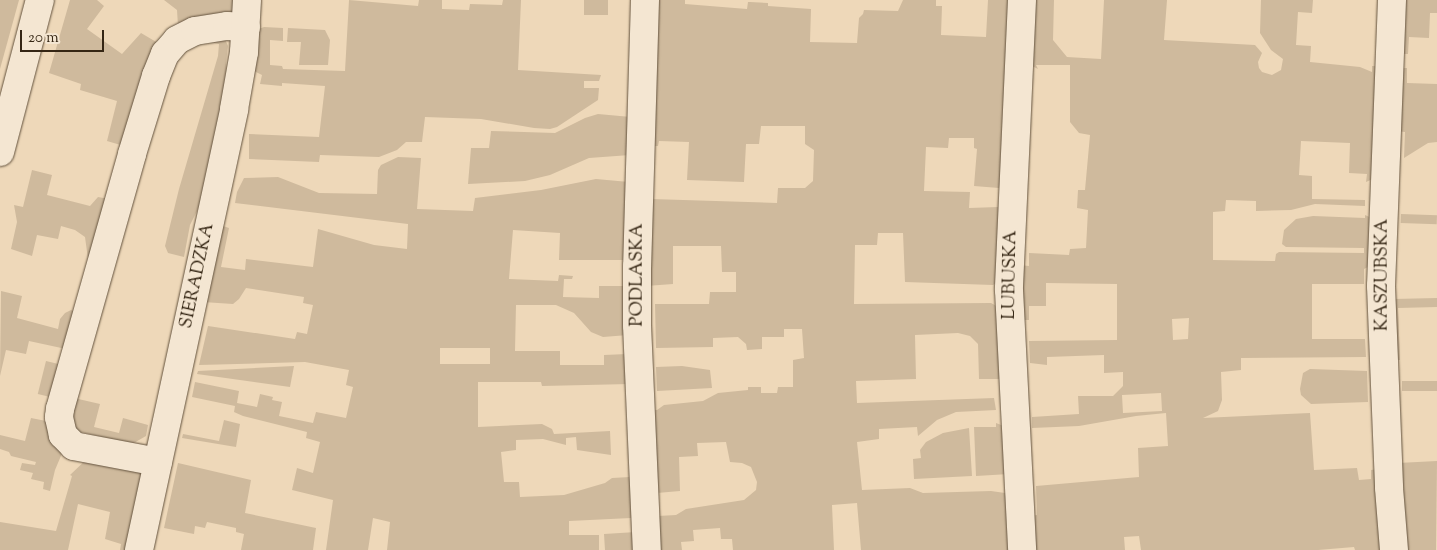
<!DOCTYPE html>
<style>
body{margin:0}
#map{position:relative;width:1437px;height:550px;overflow:hidden;background:#eed8b9;font-family:"Sorts Mill Goudy",serif}
div>[style]{position:absolute}
[style*='--x']{left:calc(var(--x)*1px);top:calc(var(--y)*1px);width:calc(var(--w)*1px);rotate:calc(var(--a)*1deg)}
.green>*{inset:0;background:#cfba9d;transform-origin:0 0}
.roads{filter:drop-shadow(0 0 1px #63523d) drop-shadow(0 0 1px #63523d)}
.minor>*{height:28px;margin:-14px;padding:0 14px;transform-origin:14px;border-radius:14px;background:#f4e6d2}
span{translate:-50% -50%;white-space:nowrap;text-align:center;line-height:1.15;-webkit-text-stroke:4px #f4e6d2;paint-order:stroke}
.street-label{font-size:18px;color:#352614}
.scale{position:absolute;left:20px;top:30px;width:84px;height:22px;box-sizing:border-box;border:2px solid #352614;border-top:0;padding-left:6px;font-size:15px;line-height:18px;white-space:nowrap;color:#352614;-webkit-text-stroke:4px #f4e6d2;paint-order:stroke}
</style>
<div id="map">
<div class="green">
<div style="clip-path:polygon(0 0,19px 0,0 69px)"></div>
<div style="clip-path:polygon(70px 0,97px 0,104px 6px,87px 29px,122px 54px,141px 33px,158px 43px,124px 146px,107px 141px,117px 101px,80px 90px,81px 84px,49px 73px)"></div>
<div style="clip-path:polygon(164px 0,236px 0,235px 13px,178px 26px,177px 10px)"></div>
<div style="clip-path:polygon(349px 0,418px 6px,419px 0,442px 0,442px 9px,469px 10px,470px 4px,502px 5px,503px 0,521px 0,518px 70px,601px 75px,599px 81px,584px 81px,584px 88px,599px 88px,598px 100px,557px 127px,550px 129px,534px 128px,481px 119px,425px 117px,422px 142px,406px 142px,397px 150px,379px 157px,320px 155px,319px 162px,249px 159px,249px 134px,319px 137px,325px 86px,282px 83px,282px 86px,260px 84px,262px 75px,252px 70px,256px 30px,264px 27px,283px 28px,283px 41px,270px 40px,270px 65px,282px 66px,283px 69px,345px 71px)"></div>
<div style="left:584px;top:0;width:24px;height:15px"></div>
<div style="clip-path:polygon(654px 0,685px 0,685px 4px,747px 9px,748px 2px,750px 2px,768px 3px,768px 6px,811px 9px,810px 42px,857px 43px,859px 18px,863px 14px,864px 10px,898px 11px,903px 0,936px 0,936px 6px,942px 6px,941px 35px,986px 37px,988px 0,1013px 0,1004px 183px,999px 188px,974px 186px,977px 149px,974px 148px,974px 138px,949px 138px,948px 148px,926px 147px,924px 191px,970px 192px,969px 208px,998px 207px,1003px 212px,1000px 280px,993px 285px,905px 282px,903px 233px,878px 233px,877px 245px,855px 245px,854px 304px,991px 303px,1000px 308px,1003px 375px,999px 379px,979px 379px,978px 344px,970px 336px,958px 333px,915px 335px,916px 379px,856px 381px,857px 403px,994px 398px,996px 410px,956px 412px,937px 420px,918px 436px,917px 427px,879px 429px,879px 439px,857px 442px,862px 490px,910px 488px,923px 493px,991px 491px,1005px 493px,1010px 497px,1013px 550px,861px 550px,857px 503px,832px 505px,834px 550px,733px 550px,732px 539px,721px 539px,720px 528px,693px 530px,694px 541px,681px 542px,682px 550px,657px 550px,658px 516px,676px 515px,686px 509px,744px 500px,756px 490px,757px 482px,751px 467px,742px 463px,730px 462px,726px 442px,697px 443px,698px 456px,679px 457px,680px 491px,657px 493px,650px 410px,657px 410px,664px 405px,703px 401px,718px 393px,748px 390px,748px 387px,761px 387px,761px 393px,777px 393px,778px 387px,793px 387px,793px 360px,804px 358px,802px 329px,784px 329px,784px 337px,762px 337px,762px 349px,747px 350px,746px 344px,738px 337px,713px 338px,713px 347px,656px 348px,655px 304px,709px 304px,710px 292px,736px 292px,736px 272px,722px 272px,721px 246px,673px 246px,673px 284px,646px 286px,651px 199px,777px 203px,778px 188px,805px 188px,813px 181px,814px 150px,805px 144px,805px 126px,761px 126px,759px 144px,746px 144px,744px 182px,687px 180px,689px 142px,659px 141px,658px 146px,654px 146px)"></div>
<div style="clip-path:polygon(evenodd,1031px 0,1054px 0,1053px 40px,1067px 57px,1101px 59px,1104px 0,1167px 0,1164px 40px,1255px 45px,1262px 53px,1258px 62px,1259px 68px,1262px 72px,1272px 75px,1281px 70px,1283px 59px,1271px 50px,1260px 33px,1261px 0,1313px 0,1312px 13px,1298px 12px,1296px 45px,1311px 46px,1310px 62px,1360px 67px,1372px 72px,1372px 66px,1375px 66px,1380px 70px,1375px 178px,1366px 182px,1367px 174px,1349px 173px,1350px 143px,1301px 141px,1299px 175px,1312px 176px,1312px 199px,1365px 200px,1365px 206px,1315px 204px,1291px 210px,1256px 211px,1256px 201px,1226px 200px,1225px 211px,1213px 212px,1213px 260px,1275px 261px,1276px 254px,1279px 252px,1364px 253px,1364px 248px,1286px 247px,1282px 244px,1284px 230px,1296px 219px,1313px 216px,1365px 218px,1365px 215px,1374px 219px,1372px 265px,1364px 269px,1364px 284px,1312px 284px,1312px 339px,1365px 339px,1366px 357px,1241px 358px,1241px 370px,1221px 372px,1222px 400px,1218px 411px,1203px 418px,1310px 413px,1314px 470px,1357px 468px,1359px 480px,1371px 479px,1371px 470px,1379px 469px,1384px 550px,1355px 550px,1354px 547px,1318px 550px,1141px 550px,1139px 536px,1124px 537px,1125px 550px,1032px 550px,1030px 516px,1037px 515px,1036px 486px,1139px 477px,1138px 448px,1168px 446px,1166px 413px,1136px 416px,1079px 426px,1032px 428px,1032px 417px,1079px 414px,1078px 396px,1113px 396px,1123px 386px,1123px 372px,1104px 373px,1104px 355px,1047px 357px,1047px 365px,1030px 363px,1029px 341px,1117px 340px,1117px 284px,1046px 283px,1046px 306px,1029px 306px,1029px 320px,1024px 320px,1020px 265px,1029px 266px,1029px 253px,1069px 255px,1070px 249px,1086px 248px,1088px 210px,1077px 208px,1078px 190px,1085px 190px,1090px 135px,1079px 133px,1070px 122px,1070px 65px,1036px 65px,1038px 69px,1028px 64px,1031px 0,1189px 318px,1188px 339px,1173px 340px,1172px 319px,1189px 318px,1031px 0,1161px 393px,1162px 411px,1123px 413px,1122px 395px,1161px 393px)"></div>
<div style="clip-path:polygon(1402px 0,1437px 0,1437px 13px,1430px 13px,1429px 38px,1409px 37px,1408px 54px,1404px 54px,1400px 50px)"></div>
<div style="clip-path:polygon(288px 28px,325px 30px,330px 40px,328px 65px,299px 65px,301px 42px,287px 42px)"></div>
<div style="clip-path:polygon(225px 39px,228px 46px,226px 63px,228px 79px,200px 205px,190px 225px,184px 257px,168px 253px,165px 246px,179px 189px,218px 56px,219px 44px,210px 42px)"></div>
<div style="clip-path:polygon(1403px 68px,1407px 68px,1407px 83px,1437px 84px,1437px 142px,1428px 143px,1404px 158px,1405px 132px,1396px 131px,1399px 71px)"></div>
<div style="clip-path:polygon(598px 114px,631px 117px,630px 155px,589px 158px,550px 175px,525px 181px,468px 184px,471px 148px,489px 148px,491px 131px,555px 133px,585px 118px)"></div>
<div style="clip-path:polygon(evenodd,398px 157px,421px 158px,417px 209px,473px 211px,475px 198px,541px 190px,596px 179px,629px 182px,627px 260px,559px 260px,560px 233px,513px 230px,509px 279px,558px 281px,559px 275px,573px 276px,572px 279px,564px 279px,563px 297px,599px 298px,599px 286px,623px 286px,627px 288px,628px 335px,603px 337px,591px 332px,574px 313px,556px 305px,516px 305px,515px 351px,560px 351px,560px 365px,604px 365px,604px 355px,627px 354px,630px 384px,542px 386px,541px 382px,478px 382px,478px 427px,542px 424px,552px 429px,554px 434px,610px 431px,611px 455px,577px 450px,576px 437px,566px 438px,566px 445px,543px 439px,516px 440px,516px 450px,501px 452px,504px 482px,519px 482px,520px 497px,564px 495px,605px 483px,612px 478px,630px 477px,634px 480px,635px 516px,631px 518px,569px 521px,569px 535px,599px 535px,599px 550px,387px 550px,390px 522px,373px 518px,368px 550px,326px 550px,333px 500px,292px 490px,297px 468px,313px 473px,320px 442px,306px 438px,307px 432px,243px 416px,234px 412px,235px 406px,192px 397px,195px 382px,239px 391px,237px 403px,257px 407px,260px 394px,273px 397px,272px 400px,282px 402px,279px 416px,313px 423px,316px 412px,346px 418px,353px 387px,346px 385px,349px 370px,305px 362px,199px 365px,208px 326px,295px 339px,297px 332px,307px 334px,313px 305px,303px 303px,304px 297px,246px 288px,239px 299px,233px 304px,203px 302px,220px 225px,229px 228px,221px 267px,245px 270px,246px 259px,313px 267px,318px 229px,374px 245px,407px 249px,408px 224px,235px 203px,237px 192px,244px 178px,278px 177px,319px 193px,377px 194px,378px 170px,381px 165px,398px 157px,440px 348px,490px 348px,490px 364px,440px 364px,440px 348px)"></div>
<div style="clip-path:polygon(32px 170px,52px 175px,47px 195px,90px 206px,98px 197px,109px 199px,88px 259px,85px 237px,75px 230px,61px 226px,58px 239px,37px 235px,32px 256px,11px 249px,17px 222px,14px 205px,23px 207px)"></div>
<div style="left:1401px;top:214px;width:36px;height:9px;rotate:2deg"></div>
<div style="clip-path:polygon(1px 291px,22px 296px,17px 318px,58px 329px,60px 319px,65px 313px,71px 310px,76px 312px,66px 349px,29px 341px,26px 354px,6px 350px,0 376px)"></div>
<div style="clip-path:polygon(1437px 298px,1437px 307px,1398px 308px,1400px 360px,1393px 360px,1393px 299px)"></div>
<div style="left:46px;top:361px;width:16px;height:34px;rotate:14deg"></div>
<div style="clip-path:polygon(294px 366px,290px 387px,197px 374px,198px 371px)"></div>
<div style="clip-path:polygon(682px 366px,710px 370px,712px 388px,657px 391px,656px 367px)"></div>
<div style="clip-path:polygon(1310px 369px,1367px 371px,1368px 402px,1311px 404px,1301px 395px,1300px 389px,1303px 373px)"></div>
<div style="left:1437px;top:381px;width:10px;height:35px;rotate:90deg"></div>
<div style="clip-path:polygon(74px 398px,100px 404px,94px 427px,119px 433px,123px 418px,148px 425px,146px 436px,132px 444px,77px 431px,68px 418px)"></div>
<div style="clip-path:polygon(31px 418px,46px 421px,63px 451px,55px 470px,50px 491px,43px 489px,44px 482px,31px 479px,33px 473px,20px 470px,22px 463px,35px 465px,36px 462px,11px 456px,9px 452px,0 449px,0 435px,25px 441px)"></div>
<div style="clip-path:polygon(224px 420px,240px 424px,236px 447px,182px 438px,183px 434px,219px 441px)"></div>
<div style="clip-path:polygon(996px 423px,1006px 427px,1009px 474px,976px 476px,974px 427px,996px 427px)"></div>
<div style="clip-path:polygon(969px 428px,972px 476px,914px 479px,913px 459px,921px 458px,920px 450px,926px 442px,943px 433px)"></div>
<div style="clip-path:polygon(90px 456px,144px 473px,127px 550px,120px 550px,121px 544px,105px 539px,110px 512px,78px 504px,68px 550px,0 550px,0 522px,56px 531px,72px 476px,70px 475px)"></div>
<div style="clip-path:polygon(1437px 461px,1436px 550px,1403px 550px,1398px 463px)"></div>
<div style="clip-path:polygon(178px 463px,251px 480px,245px 513px,316px 528px,313px 550px,241px 550px,244px 534px,236px 532px,236px 528px,207px 522px,205px 528px,195px 526px,194px 534px,164px 528px)"></div>
<div style="clip-path:polygon(636px 532px,638px 550px,605px 550px,604px 534px)"></div>
</div>
<div class="roads">
<div class="minor">
<div style="--x:645;--y:0;--w:267;--a:91.7"></div>
<div style="--x:637;--y:267;--w:58;--a:90"></div>
<div style="--x:637;--y:325;--w:225;--a:87.5"></div>
<div style="--x:1022;--y:0;--w:290;--a:92.6"></div>
<div style="--x:1009;--y:290;--w:260;--a:87.1"></div>
<div style="--x:1392;--y:0;--w:286;--a:92.2"></div>
<div style="--x:1381;--y:286;--w:202;--a:87.7"></div>
<div style="--x:1389;--y:488;--w:62;--a:85.4"></div>
<div style="--x:0;--y:152;--w:157;--a:-75.3"></div>
<div style="--x:158;--y:462;--w:86;--a:-169.2"></div>
<div style="--x:74;--y:446;--w:16;--a:-135"></div>
<div style="--x:63;--y:435;--w:18;--a:-103"></div>
<div style="--x:59;--y:417;--w:8;--a:-83"></div>
<div style="--x:60;--y:409;--w:265;--a:-74.2"></div>
<div style="--x:132;--y:154;--w:82;--a:-72.9"></div>
<div style="--x:156;--y:76;--w:24;--a:-68"></div>
<div style="--x:165;--y:54;--w:18;--a:-49"></div>
<div style="--x:177;--y:40;--w:20;--a:-27"></div>
<div style="--x:195;--y:31;--w:32;--a:-9"></div>
<div style="--x:227;--y:26;--w:19;--a:3"></div>
<div style="--x:139;--y:550;--w:451;--a:-77.8"></div>
<div style="--x:234;--y:109;--w:58;--a:-80"></div>
<div style="--x:244;--y:52;--w:52;--a:-86.7"></div>
</div>
</div>
<div class="street-label">
<span style="left:638px;top:275px;rotate:-90deg">PODLASKA</span>
<span style="left:1011px;top:275px;rotate:-89deg">LUBUSKA</span>
<span style="left:1383px;top:275px;rotate:-90deg">KASZUBSKA</span>
<span style="left:198px;top:276px;rotate:-78deg">SIERADZKA</span>
</div>
<div class="scale">20 m</div>
</div>
